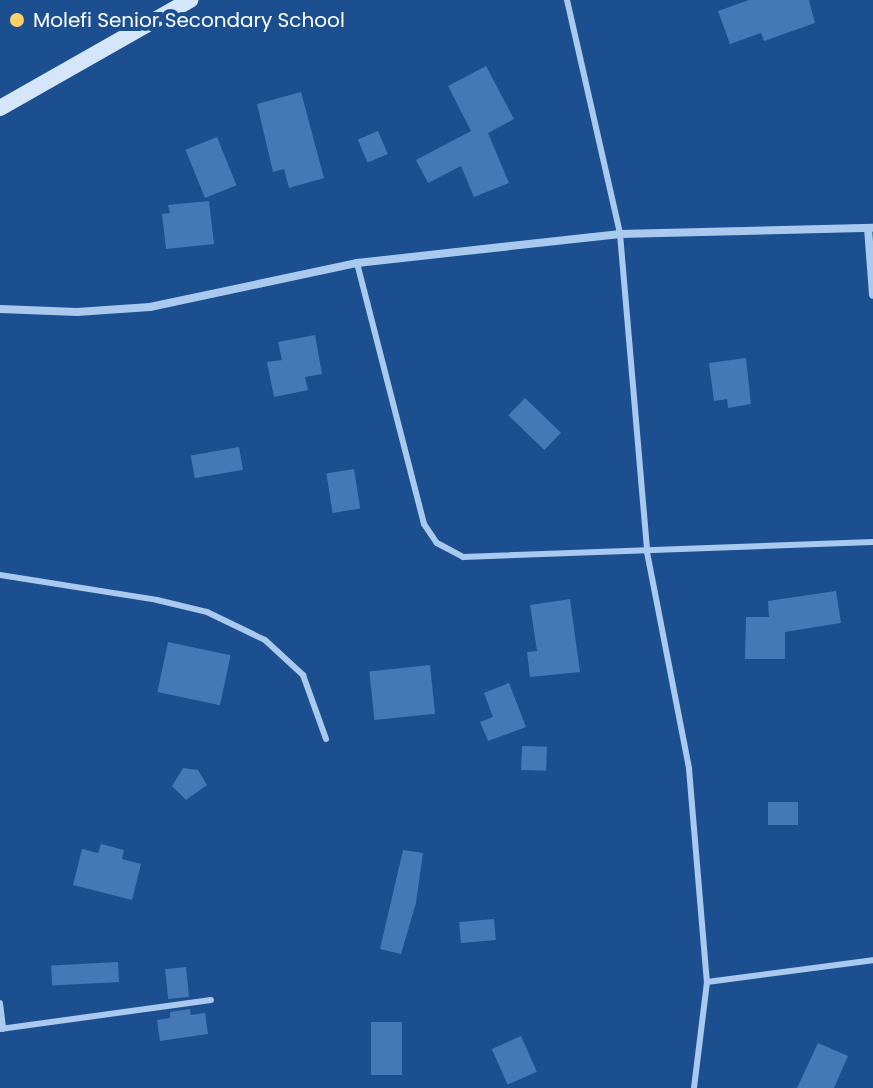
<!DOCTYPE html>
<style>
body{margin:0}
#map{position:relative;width:873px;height:1088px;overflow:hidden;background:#1b4f8f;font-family:Poppins,sans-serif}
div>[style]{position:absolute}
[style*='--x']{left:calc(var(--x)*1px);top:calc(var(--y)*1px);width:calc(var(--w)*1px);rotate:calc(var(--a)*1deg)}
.building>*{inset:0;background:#4478b7;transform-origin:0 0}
.service>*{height:6px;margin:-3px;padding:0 3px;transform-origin:3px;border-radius:3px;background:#a9c9ee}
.minor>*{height:8px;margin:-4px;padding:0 4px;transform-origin:4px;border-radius:4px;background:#a9c9ee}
.secondary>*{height:16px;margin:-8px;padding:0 8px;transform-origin:8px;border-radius:8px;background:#d6e6fa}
.dots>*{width:22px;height:22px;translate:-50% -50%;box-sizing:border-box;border:4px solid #1b4f8f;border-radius:50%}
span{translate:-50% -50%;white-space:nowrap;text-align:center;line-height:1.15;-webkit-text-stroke:8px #1b4f8f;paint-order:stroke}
.poi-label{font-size:20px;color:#fff}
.left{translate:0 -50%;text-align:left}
</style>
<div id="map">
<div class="building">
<div style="clip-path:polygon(749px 0,809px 0,815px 23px,764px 41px,761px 33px,730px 44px,718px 11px)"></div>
<div style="clip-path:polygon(486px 66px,514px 119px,488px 133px,509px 183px,474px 197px,461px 166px,428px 183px,416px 160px,471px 131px,448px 86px)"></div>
<div style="clip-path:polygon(301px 92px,324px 178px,289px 188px,284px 169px,273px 172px,257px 104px)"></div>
<div style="left:378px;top:131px;width:25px;height:22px;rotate:67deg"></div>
<div style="left:217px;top:137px;width:52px;height:34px;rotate:68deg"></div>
<div style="clip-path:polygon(209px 201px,214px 244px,166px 249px,162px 214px,170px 213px,168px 205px)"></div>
<div style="clip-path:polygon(315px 335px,322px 374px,305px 377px,308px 390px,274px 397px,267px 362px,282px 360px,278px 342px)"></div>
<div style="clip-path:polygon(746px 358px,751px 404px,728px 408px,727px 399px,714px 401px,709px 363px)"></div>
<div style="left:525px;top:398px;width:50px;height:24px;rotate:44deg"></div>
<div style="left:239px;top:447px;width:23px;height:49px;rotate:80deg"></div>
<div style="left:354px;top:469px;width:40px;height:28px;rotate:81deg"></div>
<div style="clip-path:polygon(836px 591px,841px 623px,785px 632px,785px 659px,745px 659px,746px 617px,769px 617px,768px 601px)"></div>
<div style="clip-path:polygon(570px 599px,580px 672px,530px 677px,527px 652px,537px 651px,530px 605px)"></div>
<div style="left:168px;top:642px;width:64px;height:51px;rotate:12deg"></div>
<div style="left:430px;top:665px;width:49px;height:61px;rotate:84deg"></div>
<div style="clip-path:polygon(509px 683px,526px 727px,488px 741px,480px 722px,493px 717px,484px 693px)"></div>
<div style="left:522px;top:746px;width:25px;height:24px;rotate:2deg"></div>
<div style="clip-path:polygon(183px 768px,198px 770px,207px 785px,186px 800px,172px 786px)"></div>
<div style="left:768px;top:802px;width:30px;height:23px"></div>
<div style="clip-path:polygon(101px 844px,124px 850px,122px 859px,141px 864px,132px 900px,73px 885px,82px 849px,98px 853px)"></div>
<div style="clip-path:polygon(403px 850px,423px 853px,416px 903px,401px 954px,380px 949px)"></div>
<div style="left:494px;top:919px;width:21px;height:35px;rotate:85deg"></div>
<div style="left:118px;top:962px;width:20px;height:67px;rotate:87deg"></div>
<div style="left:186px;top:967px;width:30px;height:21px;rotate:84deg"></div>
<div style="clip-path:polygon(190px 1009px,191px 1015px,205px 1013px,208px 1034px,160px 1041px,157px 1020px,170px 1018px,170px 1012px)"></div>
<div style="left:371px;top:1022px;width:31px;height:53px"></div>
<div style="left:521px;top:1036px;width:39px;height:32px;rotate:66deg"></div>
<div style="clip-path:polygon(818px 1043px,848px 1056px,834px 1088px,797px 1088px)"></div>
</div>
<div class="service">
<div style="--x:567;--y:0;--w:240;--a:77.2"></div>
<div style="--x:620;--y:234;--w:319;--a:85.1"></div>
<div style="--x:647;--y:552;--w:221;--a:79"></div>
<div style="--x:689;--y:769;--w:214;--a:85.2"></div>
<div style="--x:707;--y:982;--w:107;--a:97"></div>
<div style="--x:357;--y:263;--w:269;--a:75.6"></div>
<div style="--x:424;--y:524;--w:23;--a:56"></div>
<div style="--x:437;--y:543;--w:30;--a:28"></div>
<div style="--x:463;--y:557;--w:410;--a:-2.1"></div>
<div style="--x:0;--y:575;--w:159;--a:9"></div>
<div style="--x:157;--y:600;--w:51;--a:13.5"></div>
<div style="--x:207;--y:612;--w:64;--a:25.8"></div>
<div style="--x:265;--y:640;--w:52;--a:42.6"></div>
<div style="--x:303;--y:675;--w:68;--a:70.2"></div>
<div style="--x:707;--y:982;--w:167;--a:-7.5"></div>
<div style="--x:0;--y:1003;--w:26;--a:83"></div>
<div style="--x:0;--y:1029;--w:213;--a:-7.8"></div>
</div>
<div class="minor">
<div style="--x:868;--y:228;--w:67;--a:85.7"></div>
<div style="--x:0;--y:309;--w:77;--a:2.2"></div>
<div style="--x:77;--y:312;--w:73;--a:-3.9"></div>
<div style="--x:150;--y:307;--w:212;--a:-12"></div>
<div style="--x:357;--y:263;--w:265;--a:-6.3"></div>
<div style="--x:620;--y:234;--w:253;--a:-1.4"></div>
</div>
<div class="secondary">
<div style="--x:0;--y:108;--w:219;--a:-29.6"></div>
</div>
<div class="dots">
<div style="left:17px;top:20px;background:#ffd166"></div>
</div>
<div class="poi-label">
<span class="left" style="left:33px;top:20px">Molefi Senior Secondary School</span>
</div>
</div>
